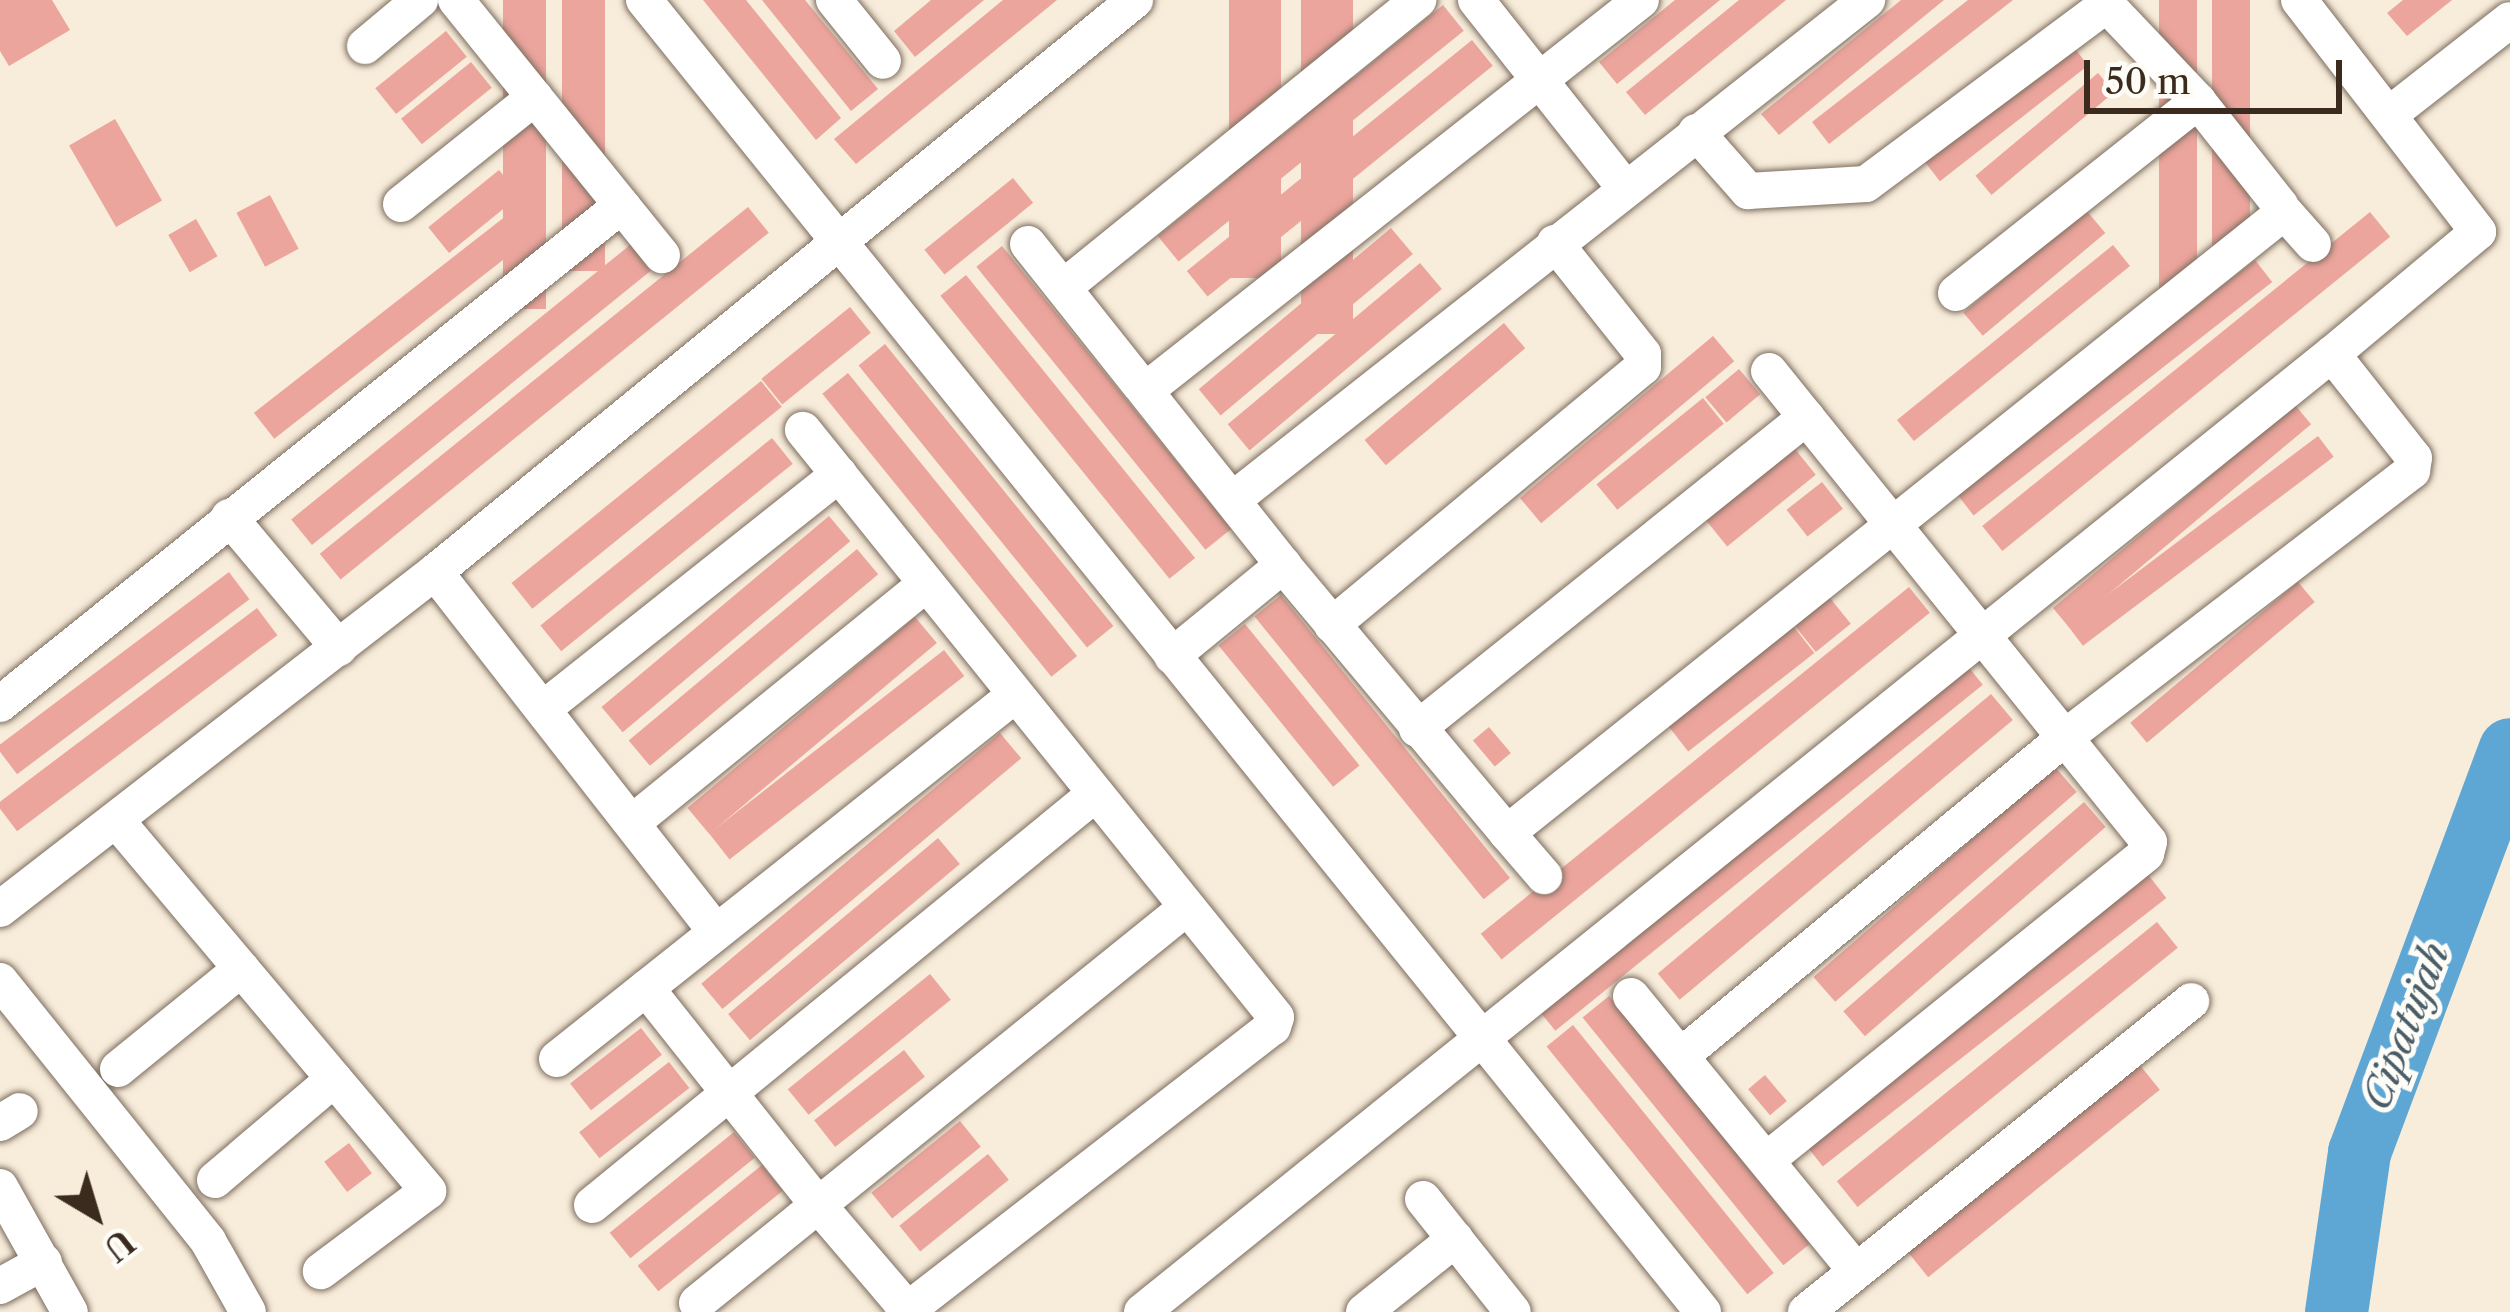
<!DOCTYPE html>
<style>
body{margin:0}
#map{position:relative;width:2510px;height:1312px;overflow:hidden;background:#f8ecda;font-family:"Libre Caslon Text",serif}
div>[style]{position:absolute}
[style*='--x']{left:calc(var(--x)*1px);top:calc(var(--y)*1px);width:calc(var(--w)*1px);rotate:calc(var(--a)*1deg)}
.river>*{height:63px;margin:-31.5px;padding:0 31.5px;transform-origin:31.5px;border-radius:31.5px;background:#5ea7d5}
.building>*{inset:0;background:#eca59d;transform-origin:0 0}
.roads{filter:drop-shadow(0 0 3px #7d6e60) drop-shadow(0 0 3px #7d6e60)}
.minor>*{height:36px;margin:-18px;padding:0 18px;transform-origin:18px;border-radius:18px;background:#fff}
span{translate:-50% -50%;white-space:nowrap;text-align:center;line-height:1.15;-webkit-text-stroke:10px #fdfcf7;paint-order:stroke}
.water-label{font-size:39px;color:#495c67;font-style:italic}
.north{position:absolute;left:36px;top:1156px;width:120px;height:120px;-webkit-text-stroke:9px #fdfcf7;paint-order:stroke;rotate:142deg;font-size:33px;font-weight:700;line-height:48px;text-align:center;color:#3b2a1e}
.north::after{content:'';display:block;margin:auto;width:42px;height:54px;background:#3b2a1e;clip-path:polygon(50% 0,100% 100%,50% 72%,0 100%)}
.scale{position:absolute;left:2084px;top:60px;width:258px;height:54px;box-sizing:border-box;border:6px solid #3b2a1e;border-top:0;padding-left:15px;font-size:36px;line-height:42px;white-space:nowrap;color:#3b2a1e;-webkit-text-stroke:9px #fdfcf7;paint-order:stroke}
</style>
<div id="map">
<div class="river">
<div style="--x:2336;--y:1312;--w:162;--a:-81.8"></div>
<div style="--x:2359;--y:1152;--w:430;--a:-69.5"></div>
</div>
<div class="building">
<div style="clip-path:polygon(0 0,52px 0,70px 30px,9px 66px,0 51px)"></div>
<div style="left:503px;top:0;width:43px;height:309px"></div>
<div style="left:562px;top:0;width:43px;height:271px"></div>
<div style="clip-path:polygon(703px 0,746px 0,841px 118px,816px 140px)"></div>
<div style="clip-path:polygon(762px 0,805px 0,878px 89px,851px 111px)"></div>
<div style="clip-path:polygon(984px 0,915px 57px,894px 31px,931px 0)"></div>
<div style="clip-path:polygon(1003px 0,1057px 0,856px 164px,834px 139px)"></div>
<div style="left:1229px;top:0;width:52px;height:278px"></div>
<div style="left:1301px;top:0;width:52px;height:334px"></div>
<div style="clip-path:polygon(1675px 0,1720px 0,1617px 84px,1599px 62px)"></div>
<div style="clip-path:polygon(1739px 0,1786px 0,1645px 115px,1626px 92px)"></div>
<div style="clip-path:polygon(1901px 0,1944px 0,1779px 135px,1761px 114px)"></div>
<div style="clip-path:polygon(1968px 0,2013px 0,1829px 144px,1812px 122px)"></div>
<div style="left:2159px;top:0;width:38px;height:291px"></div>
<div style="left:2212px;top:0;width:38px;height:258px"></div>
<div style="clip-path:polygon(2403px 0,2452px 0,2407px 36px,2387px 13px)"></div>
<div style="left:1443px;top:5px;width:33px;height:367px;rotate:51deg"></div>
<div style="left:446px;top:31px;width:33px;height:91px;rotate:51deg"></div>
<div style="left:1472px;top:40px;width:33px;height:367px;rotate:51deg"></div>
<div style="left:2069px;top:41px;width:31px;height:188px;rotate:52deg"></div>
<div style="left:471px;top:62px;width:33px;height:90px;rotate:51deg"></div>
<div style="left:2098px;top:73px;width:25px;height:160px;rotate:50deg"></div>
<div style="left:115px;top:119px;width:94px;height:53px;rotate:60deg"></div>
<div style="left:499px;top:170px;width:33px;height:91px;rotate:51deg"></div>
<div style="left:1013px;top:178px;width:32px;height:114px;rotate:51deg"></div>
<div style="left:270px;top:195px;width:61px;height:38px;rotate:62deg"></div>
<div style="left:525px;top:201px;width:33px;height:344px;rotate:52deg"></div>
<div style="left:748px;top:207px;width:33px;height:551px;rotate:51deg"></div>
<div style="left:2086px;top:210px;width:30px;height:160px;rotate:50deg"></div>
<div style="left:2370px;top:212px;width:32px;height:499px;rotate:51deg"></div>
<div style="left:196px;top:219px;width:43px;height:32px;rotate:60deg"></div>
<div style="left:1391px;top:228px;width:34px;height:251px;rotate:50deg"></div>
<div style="left:630px;top:245px;width:33px;height:436px;rotate:51deg"></div>
<div style="left:2113px;top:245px;width:27px;height:278px;rotate:51deg"></div>
<div style="left:1002px;top:246px;width:364px;height:33px;rotate:51deg"></div>
<div style="left:2255px;top:260px;width:28px;height:379px;rotate:52deg"></div>
<div style="left:1420px;top:263px;width:34px;height:251px;rotate:50deg"></div>
<div style="left:966px;top:275px;width:364px;height:33px;rotate:51deg"></div>
<div style="left:850px;top:307px;width:33px;height:114px;rotate:51deg"></div>
<div style="left:1504px;top:323px;width:33px;height:182px;rotate:50deg"></div>
<div style="left:1713px;top:336px;width:33px;height:252px;rotate:50deg"></div>
<div style="left:885px;top:344px;width:363px;height:34px;rotate:51deg"></div>
<div style="left:1739px;top:369px;width:33px;height:44px;rotate:50deg"></div>
<div style="left:848px;top:373px;width:364px;height:33px;rotate:51deg"></div>
<div style="left:761px;top:381px;width:33px;height:321px;rotate:51deg"></div>
<div style="left:1703px;top:398px;width:33px;height:137px;rotate:51deg"></div>
<div style="left:2295px;top:405px;width:25px;height:316px;rotate:50deg"></div>
<div style="left:2318px;top:436px;width:26px;height:314px;rotate:53deg"></div>
<div style="left:772px;top:438px;width:33px;height:298px;rotate:51deg"></div>
<div style="left:1795px;top:449px;width:33px;height:114px;rotate:51deg"></div>
<div style="left:1822px;top:482px;width:34px;height:45px;rotate:52deg"></div>
<div style="left:829px;top:516px;width:33px;height:297px;rotate:50deg"></div>
<div style="left:857px;top:549px;width:33px;height:298px;rotate:50deg"></div>
<div style="left:229px;top:572px;width:34px;height:291px;rotate:53deg"></div>
<div style="left:2298px;top:582px;width:26px;height:219px;rotate:50deg"></div>
<div style="left:1909px;top:587px;width:33px;height:551px;rotate:51deg"></div>
<div style="left:1281px;top:595px;width:364px;height:34px;rotate:51deg"></div>
<div style="left:1830px;top:598px;width:33px;height:45px;rotate:51deg"></div>
<div style="left:257px;top:608px;width:34px;height:326px;rotate:53deg"></div>
<div style="left:915px;top:617px;width:34px;height:297px;rotate:50deg"></div>
<div style="left:1245px;top:624px;width:182px;height:34px;rotate:51deg"></div>
<div style="left:1794px;top:627px;width:33px;height:160px;rotate:52deg"></div>
<div style="left:944px;top:650px;width:33px;height:298px;rotate:52deg"></div>
<div style="left:1962px;top:659px;width:33px;height:550px;rotate:51deg"></div>
<div style="left:1991px;top:694px;width:34px;height:435px;rotate:50deg"></div>
<div style="left:1489px;top:727px;width:34px;height:21px;rotate:50deg"></div>
<div style="left:1000px;top:733px;width:33px;height:390px;rotate:50deg"></div>
<div style="left:2055px;top:767px;width:33px;height:320px;rotate:49deg"></div>
<div style="left:2084px;top:802px;width:33px;height:319px;rotate:49deg"></div>
<div style="left:938px;top:838px;width:34px;height:274px;rotate:50deg"></div>
<div style="left:2146px;top:872px;width:33px;height:436px;rotate:52deg"></div>
<div style="left:2157px;top:922px;width:33px;height:412px;rotate:51deg"></div>
<div style="left:930px;top:974px;width:33px;height:183px;rotate:51deg"></div>
<div style="left:1609px;top:996px;width:319px;height:34px;rotate:51deg"></div>
<div style="left:1573px;top:1025px;width:319px;height:34px;rotate:51deg"></div>
<div style="left:641px;top:1028px;width:34px;height:90px;rotate:52deg"></div>
<div style="left:904px;top:1050px;width:34px;height:114px;rotate:52deg"></div>
<div style="left:669px;top:1062px;width:33px;height:114px;rotate:52deg"></div>
<div style="left:2139px;top:1064px;width:33px;height:298px;rotate:51deg"></div>
<div style="left:1765px;top:1075px;width:34px;height:22px;rotate:50deg"></div>
<div style="left:960px;top:1121px;width:33px;height:114px;rotate:51deg"></div>
<div style="left:734px;top:1132px;width:33px;height:160px;rotate:51deg"></div>
<div style="left:349px;top:1143px;width:38px;height:31px;rotate:53deg"></div>
<div style="left:988px;top:1154px;width:33px;height:114px;rotate:51deg"></div>
<div style="left:762px;top:1165px;width:33px;height:160px;rotate:51deg"></div>
</div>
<div class="roads">
<div class="minor">
<div style="--x:456;--y:0;--w:328;--a:51.1"></div>
<div style="--x:644;--y:0;--w:1686;--a:51.09"></div>
<div style="--x:834;--y:0;--w:78;--a:51.2"></div>
<div style="--x:1476;--y:0;--w:241;--a:51.6"></div>
<div style="--x:2299;--y:0;--w:293;--a:52.3"></div>
<div style="--x:2478;--y:232;--w:190;--a:140.1"></div>
<div style="--x:365;--y:46;--w:72;--a:-39.9"></div>
<div style="--x:2390;--y:114;--w:152;--a:-38.1"></div>
<div style="--x:1696;--y:132;--w:79;--a:48.6"></div>
<div style="--x:1748;--y:191;--w:118;--a:-3.4"></div>
<div style="--x:1866;--y:184;--w:299;--a:-36.7"></div>
<div style="--x:401;--y:204;--w:171;--a:-38.6"></div>
<div style="--x:2281;--y:208;--w:48;--a:48.4"></div>
<div style="--x:1028;--y:244;--w:410;--a:51.5"></div>
<div style="--x:1064;--y:287;--w:456;--a:-39"></div>
<div style="--x:1956;--y:293;--w:309;--a:-38.4"></div>
<div style="--x:1769;--y:371;--w:605;--a:51.1"></div>
<div style="--x:2149;--y:842;--w:12;--a:104"></div>
<div style="--x:2146;--y:854;--w:483;--a:141.1"></div>
<div style="--x:1146;--y:390;--w:630;--a:-38.23"></div>
<div style="--x:1235;--y:498;--w:805;--a:-38.24"></div>
<div style="--x:229;--y:517;--w:171;--a:50"></div>
<div style="--x:435;--y:572;--w:455;--a:52"></div>
<div style="--x:1332;--y:625;--w:404;--a:-39.7"></div>
<div style="--x:1643;--y:367;--w:13;--a:-90"></div>
<div style="--x:1643;--y:354;--w:142;--a:-128.4"></div>
<div style="--x:1172;--y:656;--w:144;--a:-39.3"></div>
<div style="--x:1283;--y:565;--w:349;--a:50.1"></div>
<div style="--x:1507;--y:833;--w:987;--a:-38.62"></div>
<div style="--x:2278;--y:217;--w:12;--a:-81"></div>
<div style="--x:2280;--y:205;--w:132;--a:-128.3"></div>
<div style="--x:2198;--y:101;--w:139;--a:-133.5"></div>
<div style="--x:0;--y:704;--w:797;--a:-38.74"></div>
<div style="--x:543;--y:709;--w:378;--a:-38.4"></div>
<div style="--x:1417;--y:729;--w:499;--a:-38.7"></div>
<div style="--x:116;--y:820;--w:485;--a:49.9"></div>
<div style="--x:428;--y:1191;--w:134;--a:143.2"></div>
<div style="--x:633;--y:822;--w:377;--a:-39.1"></div>
<div style="--x:1507;--y:833;--w:57;--a:49.3"></div>
<div style="--x:0;--y:909;--w:550;--a:-37.77"></div>
<div style="--x:435;--y:572;--w:904;--a:-39.25"></div>
<div style="--x:0;--y:981;--w:333;--a:51.3"></div>
<div style="--x:208;--y:1241;--w:81;--a:60.6"></div>
<div style="--x:646;--y:988;--w:278;--a:51.6"></div>
<div style="--x:819;--y:1206;--w:125;--a:49.5"></div>
<div style="--x:900;--y:1301;--w:15;--a:16"></div>
<div style="--x:914;--y:1305;--w:454;--a:-37.8"></div>
<div style="--x:1273;--y:1027;--w:10;--a:-73"></div>
<div style="--x:1276;--y:1017;--w:754;--a:-128.86"></div>
<div style="--x:1631;--y:996;--w:355;--a:50.7"></div>
<div style="--x:557;--y:1059;--w:585;--a:-38.48"></div>
<div style="--x:118;--y:1069;--w:159;--a:-39.1"></div>
<div style="--x:0;--y:1123;--w:23;--a:-31"></div>
<div style="--x:215;--y:1180;--w:156;--a:-40.3"></div>
<div style="--x:0;--y:1187;--w:143;--a:60.8"></div>
<div style="--x:1423;--y:1199;--w:144;--a:51.5"></div>
<div style="--x:592;--y:1205;--w:650;--a:-39.25"></div>
<div style="--x:0;--y:1286;--w:50;--a:-28.6"></div>
<div style="--x:697;--y:1303;--w:629;--a:-38.93"></div>
<div style="--x:1142;--y:1312;--w:1528;--a:-38.84"></div>
<div style="--x:2332;--y:354;--w:132;--a:51.7"></div>
<div style="--x:2414;--y:458;--w:13;--a:99"></div>
<div style="--x:2412;--y:471;--w:434;--a:142.5"></div>
<div style="--x:2068;--y:735;--w:501;--a:140.34"></div>
<div style="--x:1364;--y:1312;--w:117;--a:-38.7"></div>
<div style="--x:1806;--y:1312;--w:495;--a:-38.9"></div>
</div>
</div>
<div class="water-label">
<span style="left:2406px;top:1026px;rotate:-69deg">Cipatujah</span>
</div>
<div class="north">U</div>
<div class="scale">50 m</div>
</div>
